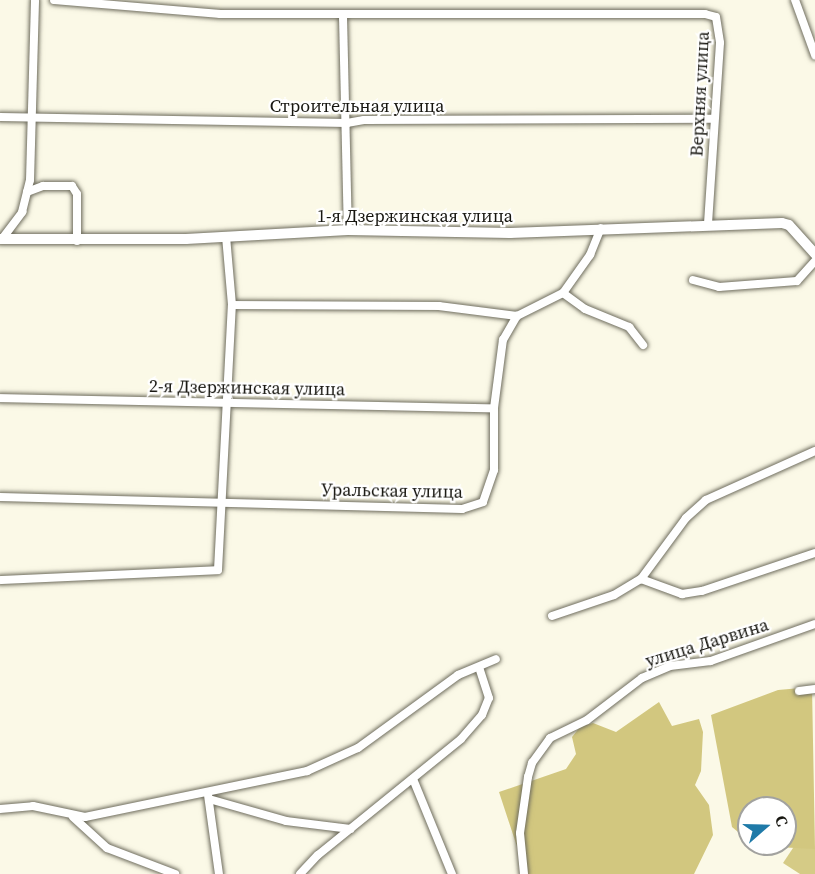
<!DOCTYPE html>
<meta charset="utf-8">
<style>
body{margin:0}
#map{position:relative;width:815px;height:874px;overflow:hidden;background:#fbf9e7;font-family:"Source Serif 4",serif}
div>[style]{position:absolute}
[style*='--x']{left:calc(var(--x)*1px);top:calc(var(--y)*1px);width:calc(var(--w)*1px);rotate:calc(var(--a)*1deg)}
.green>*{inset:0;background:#d5cb86}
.forest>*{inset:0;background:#d2c77f}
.roads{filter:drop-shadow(0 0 2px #6f6d5e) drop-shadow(0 0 2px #6f6d5e)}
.minor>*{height:8px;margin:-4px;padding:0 4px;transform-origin:4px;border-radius:4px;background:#fff}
.tertiary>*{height:10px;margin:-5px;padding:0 5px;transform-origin:5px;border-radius:5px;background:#fff}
span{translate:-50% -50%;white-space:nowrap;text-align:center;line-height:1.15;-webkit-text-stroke:4.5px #fff;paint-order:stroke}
.street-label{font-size:18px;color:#171610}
.north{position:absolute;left:737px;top:796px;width:60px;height:60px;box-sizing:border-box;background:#fff;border:2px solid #a2a29f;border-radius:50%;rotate:70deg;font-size:16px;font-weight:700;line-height:24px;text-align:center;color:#171610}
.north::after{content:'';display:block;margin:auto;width:21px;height:27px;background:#1f7aa8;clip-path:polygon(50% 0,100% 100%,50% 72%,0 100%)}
</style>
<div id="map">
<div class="green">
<div style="clip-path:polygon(801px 836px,815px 849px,815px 874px,800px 874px,783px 863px)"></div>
</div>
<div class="forest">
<div style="clip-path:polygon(812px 687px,815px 849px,755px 846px,753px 844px,785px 844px,785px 808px,749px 808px,749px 841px,732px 827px,711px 715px,778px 690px)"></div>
<div style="clip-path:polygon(659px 702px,672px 726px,699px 719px,703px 732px,701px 771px,695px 785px,709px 805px,713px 835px,694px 874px,526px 874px,499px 792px,566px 769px,576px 754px,572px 737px,580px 727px,593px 723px,616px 732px)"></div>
</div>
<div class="roads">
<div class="minor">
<div style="--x:54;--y:0;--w:167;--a:4.8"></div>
<div style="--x:220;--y:14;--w:485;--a:0"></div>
<div style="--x:705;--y:14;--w:11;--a:15"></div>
<div style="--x:716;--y:17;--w:26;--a:81"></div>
<div style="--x:720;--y:43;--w:181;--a:93.8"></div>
<div style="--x:795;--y:0;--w:59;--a:70"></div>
<div style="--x:343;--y:16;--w:214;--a:88.7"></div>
<div style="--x:0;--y:117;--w:347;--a:1"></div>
<div style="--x:347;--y:123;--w:17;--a:-10"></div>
<div style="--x:364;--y:120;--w:349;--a:-0.2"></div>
<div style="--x:27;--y:192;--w:17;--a:-21"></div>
<div style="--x:43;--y:186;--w:29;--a:0"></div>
<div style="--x:72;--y:186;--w:9;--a:58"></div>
<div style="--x:77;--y:194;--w:47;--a:90"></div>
<div style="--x:2;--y:239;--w:34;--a:-53"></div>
<div style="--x:22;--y:212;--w:33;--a:-76"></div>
<div style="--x:30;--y:180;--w:180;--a:-88.4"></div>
<div style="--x:693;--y:280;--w:27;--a:15"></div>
<div style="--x:719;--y:287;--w:78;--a:-4.4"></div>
<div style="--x:797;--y:281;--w:27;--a:-48"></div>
<div style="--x:563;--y:293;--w:27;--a:36"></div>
<div style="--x:585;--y:309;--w:48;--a:22.2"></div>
<div style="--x:629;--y:327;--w:23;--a:52"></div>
<div style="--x:517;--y:316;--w:51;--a:-26.6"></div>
<div style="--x:563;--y:293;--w:47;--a:-54.6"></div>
<div style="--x:590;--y:255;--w:29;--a:-68"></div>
<div style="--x:0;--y:398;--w:494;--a:1.2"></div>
<div style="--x:815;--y:451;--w:120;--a:155.8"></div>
<div style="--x:706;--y:500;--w:27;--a:138"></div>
<div style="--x:686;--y:518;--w:76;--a:126.4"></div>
<div style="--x:641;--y:579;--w:44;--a:20.1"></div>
<div style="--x:682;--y:594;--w:20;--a:-9"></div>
<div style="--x:702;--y:591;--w:119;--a:-18.6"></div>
<div style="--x:0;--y:497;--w:462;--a:1.5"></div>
<div style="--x:462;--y:509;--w:22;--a:-18"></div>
<div style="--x:483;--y:502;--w:34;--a:-71"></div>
<div style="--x:494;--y:470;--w:62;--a:-90"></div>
<div style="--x:494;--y:408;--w:69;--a:-82.5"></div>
<div style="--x:503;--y:340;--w:28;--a:-60"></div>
<div style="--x:517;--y:316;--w:79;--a:-172.7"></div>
<div style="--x:439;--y:306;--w:207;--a:-179.7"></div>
<div style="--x:0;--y:580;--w:218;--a:-2.6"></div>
<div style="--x:218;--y:570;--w:265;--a:-87"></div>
<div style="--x:232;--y:305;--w:68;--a:-95"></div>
<div style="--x:552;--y:616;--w:65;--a:-18.7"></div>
<div style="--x:614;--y:595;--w:31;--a:-31"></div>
<div style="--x:799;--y:691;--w:16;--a:-7"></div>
<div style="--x:413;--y:779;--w:103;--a:67.7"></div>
<div style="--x:208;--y:795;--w:80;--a:82.1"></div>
<div style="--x:209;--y:799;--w:80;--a:15.9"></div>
<div style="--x:286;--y:821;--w:65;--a:7"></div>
<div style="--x:0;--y:809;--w:33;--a:-5"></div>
<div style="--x:33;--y:806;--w:53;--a:11.9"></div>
<div style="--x:85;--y:817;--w:227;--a:-11.7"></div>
<div style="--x:307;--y:771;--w:56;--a:-24.3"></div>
<div style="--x:358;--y:748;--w:124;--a:-36.1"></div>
<div style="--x:458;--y:675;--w:41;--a:-22.8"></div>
<div style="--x:73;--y:817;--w:46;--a:42.4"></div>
<div style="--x:107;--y:848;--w:73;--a:20.9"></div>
<div style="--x:300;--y:874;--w:26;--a:-47"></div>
<div style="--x:318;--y:855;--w:184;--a:-39"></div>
<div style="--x:461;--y:739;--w:32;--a:-49"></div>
<div style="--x:482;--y:715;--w:18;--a:-68"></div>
<div style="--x:489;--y:698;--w:32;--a:-108"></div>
<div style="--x:524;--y:874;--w:41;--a:-95.6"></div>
<div style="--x:520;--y:833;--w:57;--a:-81.9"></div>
<div style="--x:528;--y:777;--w:15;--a:-74"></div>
<div style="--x:532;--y:763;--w:31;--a:-54"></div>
<div style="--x:550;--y:738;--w:41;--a:-25.9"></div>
<div style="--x:587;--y:720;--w:69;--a:-37.4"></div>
<div style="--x:642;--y:678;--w:30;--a:-23"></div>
<div style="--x:670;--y:666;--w:41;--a:-7"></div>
<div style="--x:711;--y:661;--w:110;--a:-19.6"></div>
</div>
<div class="tertiary">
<div style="--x:0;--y:239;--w:186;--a:0"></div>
<div style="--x:186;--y:239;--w:162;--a:-3.2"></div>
<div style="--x:348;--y:230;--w:162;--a:1.1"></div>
<div style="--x:510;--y:233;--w:272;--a:-2.1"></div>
<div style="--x:782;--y:223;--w:7;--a:16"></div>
<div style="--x:789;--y:225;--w:39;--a:48"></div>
</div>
</div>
<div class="street-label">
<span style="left:700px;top:94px;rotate:-87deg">Верхняя улица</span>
<span style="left:357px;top:106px">Строительная улица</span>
<span style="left:415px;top:216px">1-я Дзержинская улица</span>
<span style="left:247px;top:388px;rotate:1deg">2-я Дзержинская улица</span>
<span style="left:392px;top:491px;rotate:1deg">Уральская улица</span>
<span style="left:707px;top:643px;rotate:-17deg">улица Дарвина</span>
</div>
<div class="north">С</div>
</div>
